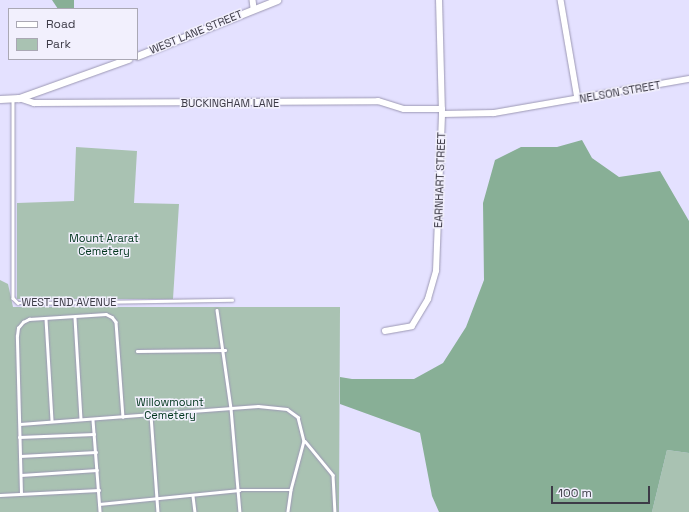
<!DOCTYPE html>
<style>
body{margin:0}
#map{position:relative;width:689px;height:512px;overflow:hidden;background:#e4e1ff;font-family:"Space Grotesk",sans-serif}
div>[style]{position:absolute}
[style*='--x']{left:calc(var(--x)*1px);top:calc(var(--y)*1px);width:calc(var(--w)*1px);rotate:calc(var(--a)*1deg)}
.green>*{inset:0;background:#a9c2b2}
.forest>*{inset:0;background:#88af96}
.roads{filter:drop-shadow(0 0 1px #9c98b4) drop-shadow(0 0 1px #9c98b4)}
.service>*{height:2.5px;margin:-1.25px;padding:0 1.25px;transform-origin:1.25px;border-radius:1.25px;background:#fff}
.minor>*{height:5.5px;margin:-2.75px;padding:0 2.75px;transform-origin:2.75px;border-radius:2.75px;background:#fff}
.tertiary>*{height:7px;margin:-3.5px;padding:0 3.5px;transform-origin:3.5px;border-radius:3.5px;background:#fff}
span{translate:-50% -50%;white-space:nowrap;text-align:center;line-height:1.15;-webkit-text-stroke:3px #f2f0fd;paint-order:stroke}
.street-label{font-size:11px;color:#3d3b47}
.park-label{font-size:11px;color:#00351c}
.legend{position:absolute;left:8px;top:8px;width:130px;height:52px;box-sizing:border-box;background:#f2f0fd;border:1px solid #aaa8b4;margin:0;padding:5px 7px;list-style:none;font-size:12px;color:#3d3b47}
.legend li{display:flex;align-items:center;gap:8px;height:20px}
.legend b{width:20px;border:1px solid #aaa8b4}
.scale{position:absolute;left:551px;top:486px;width:99px;height:18px;box-sizing:border-box;border:2px solid #3d3b47;border-top:0;padding-left:5px;font-size:12px;line-height:14px;white-space:nowrap;color:#3d3b47;-webkit-text-stroke:3px #f2f0fd;paint-order:stroke}
</style>
<div id="map">
<div class="green">
<div style="clip-path:polygon(76px 147px,137px 151px,134px 203px,179px 204px,173px 299px,17px 299px,17px 203px,74px 201px)"></div>
<div style="clip-path:polygon(0 280px,8px 284px,13px 307px,340px 307px,339px 512px,0 512px)"></div>
<div style="clip-path:polygon(667px 450px,689px 453px,689px 512px,652px 512px)"></div>
</div>
<div class="forest">
<div style="clip-path:polygon(52px 0,74px 0,74px 9px,58px 9px)"></div>
<div style="clip-path:polygon(582px 140px,592px 158px,619px 177px,660px 171px,689px 221px,689px 453px,667px 450px,652px 512px,439px 512px,432px 496px,420px 433px,340px 404px,340px 377px,352px 379px,414px 379px,443px 363px,466px 327px,484px 280px,483px 203px,495px 160px,521px 147px,557px 147px)"></div>
</div>
<div class="roads">
<div class="service">
<div style="--x:13;--y:99;--w:199;--a:90"></div>
<div style="--x:13;--y:298;--w:7;--a:45"></div>
<div style="--x:18;--y:303;--w:15;--a:0"></div>
<div style="--x:33;--y:303;--w:199;--a:-0.9"></div>
<div style="--x:217;--y:310;--w:99;--a:81.9"></div>
<div style="--x:231;--y:408;--w:104;--a:85.1"></div>
<div style="--x:75;--y:318;--w:101;--a:86.6"></div>
<div style="--x:46;--y:319;--w:102;--a:86.6"></div>
<div style="--x:137;--y:351;--w:88;--a:-0.7"></div>
<div style="--x:151;--y:415;--w:97;--a:85.9"></div>
<div style="--x:93;--y:420;--w:92;--a:85.6"></div>
<div style="--x:20;--y:424;--w:212;--a:-4.3"></div>
<div style="--x:231;--y:408;--w:27;--a:-4"></div>
<div style="--x:258;--y:406;--w:29;--a:6"></div>
<div style="--x:287;--y:409;--w:14;--a:36"></div>
<div style="--x:298;--y:417;--w:25;--a:76"></div>
<div style="--x:304;--y:441;--w:51;--a:104.9"></div>
<div style="--x:291;--y:490;--w:22;--a:98"></div>
<div style="--x:19;--y:437;--w:75;--a:-2.3"></div>
<div style="--x:305;--y:441;--w:44;--a:50.5"></div>
<div style="--x:333;--y:475;--w:37;--a:87"></div>
<div style="--x:20;--y:456;--w:76;--a:-3"></div>
<div style="--x:21;--y:475;--w:76;--a:-3.8"></div>
<div style="--x:21;--y:494;--w:158;--a:-91.5"></div>
<div style="--x:17;--y:336;--w:8;--a:-83"></div>
<div style="--x:18;--y:328;--w:8;--a:-50"></div>
<div style="--x:23;--y:322;--w:7;--a:-27"></div>
<div style="--x:29;--y:319;--w:77;--a:-3.7"></div>
<div style="--x:106;--y:314;--w:7;--a:27"></div>
<div style="--x:112;--y:317;--w:6;--a:51"></div>
<div style="--x:116;--y:322;--w:95;--a:85.8"></div>
<div style="--x:0;--y:495;--w:99;--a:-2.9"></div>
<div style="--x:193;--y:496;--w:16;--a:83"></div>
<div style="--x:99;--y:504;--w:141;--a:-5.7"></div>
<div style="--x:239;--y:490;--w:52;--a:0"></div>
</div>
<div class="minor">
<div style="--x:253;--y:0;--w:8;--a:83"></div>
<div style="--x:561;--y:0;--w:100;--a:80.3"></div>
<div style="--x:19;--y:98;--w:16;--a:18"></div>
<div style="--x:34;--y:103;--w:344;--a:-0.3"></div>
<div style="--x:378;--y:101;--w:27;--a:17"></div>
<div style="--x:404;--y:109;--w:38;--a:0"></div>
<div style="--x:442;--y:114;--w:52;--a:-1.1"></div>
<div style="--x:494;--y:113;--w:198;--a:-9.9"></div>
<div style="--x:385;--y:331;--w:27;--a:-10"></div>
<div style="--x:412;--y:326;--w:31;--a:-59"></div>
<div style="--x:428;--y:299;--w:29;--a:-74"></div>
<div style="--x:436;--y:271;--w:157;--a:-87.8"></div>
<div style="--x:442;--y:114;--w:114;--a:-91.5"></div>
</div>
<div class="tertiary">
<div style="--x:137;--y:56;--w:151;--a:-21.8"></div>
<div style="--x:0;--y:99;--w:19;--a:-3"></div>
<div style="--x:19;--y:98;--w:116;--a:-19.7"></div>
</div>
</div>
<div class="street-label">
<span style="left:196px;top:32px;rotate:-22deg">WEST LANE STREET</span>
<span style="left:620px;top:92px;rotate:-10deg">NELSON STREET</span>
<span style="left:230px;top:103px">BUCKINGHAM LANE</span>
<span style="left:440px;top:180px;rotate:-88deg">EARNHART STREET</span>
<span style="left:69px;top:302px">WEST END AVENUE</span>
</div>
<div class="park-label">
<span style="left:104px;top:245px">Mount Ararat<br>Cemetery</span>
<span style="left:170px;top:409px">Willowmount<br>Cemetery</span>
</div>
<ul class="legend">
<li><b style="height:5px;background:#fff"></b>Road</li>
<li><b style="height:11px;background:#a9c2b2"></b>Park</li>
</ul>
<div class="scale">100 m</div>
</div>
